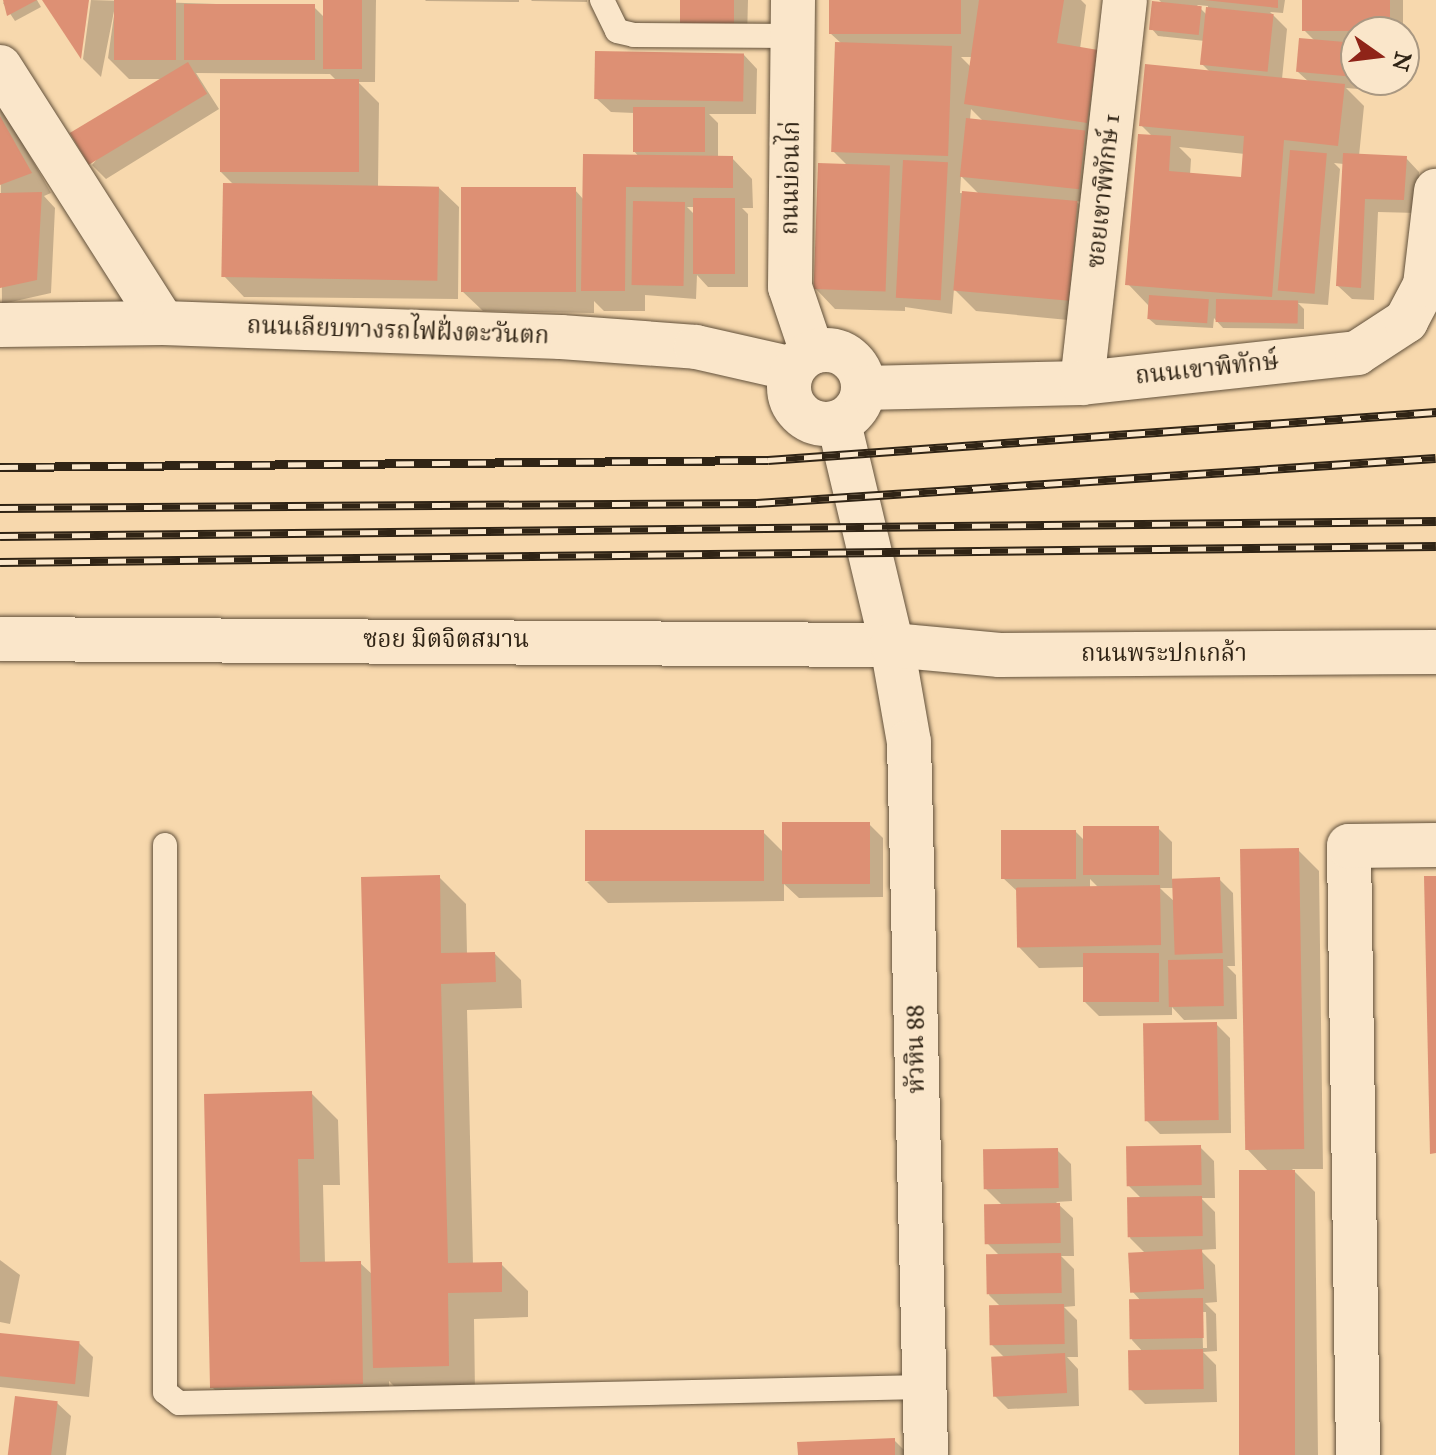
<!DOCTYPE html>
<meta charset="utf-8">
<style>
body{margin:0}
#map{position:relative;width:1436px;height:1455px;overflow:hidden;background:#f7d8ad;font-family:"IM FELL Great Primer","Noto Serif Thai",serif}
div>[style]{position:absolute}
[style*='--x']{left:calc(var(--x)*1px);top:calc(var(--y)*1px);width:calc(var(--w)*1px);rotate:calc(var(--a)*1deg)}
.shadow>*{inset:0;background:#0003}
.building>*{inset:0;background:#dd9074;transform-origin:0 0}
.roads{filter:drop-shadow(0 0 2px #62513b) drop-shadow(0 0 2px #62513b)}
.service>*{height:24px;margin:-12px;padding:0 12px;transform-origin:12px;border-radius:12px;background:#fae6ca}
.minor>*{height:44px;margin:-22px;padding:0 22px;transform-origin:22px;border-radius:22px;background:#fae6ca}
.tertiary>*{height:44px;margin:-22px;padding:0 22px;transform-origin:22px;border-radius:22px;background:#fae6ca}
.tertiary>.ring{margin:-22px;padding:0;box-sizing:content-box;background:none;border:44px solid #fae6ca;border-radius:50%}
.rail>*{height:9px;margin-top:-4.5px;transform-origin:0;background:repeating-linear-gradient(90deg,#fae6ca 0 18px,#302415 0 36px);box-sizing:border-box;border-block:2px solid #302415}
span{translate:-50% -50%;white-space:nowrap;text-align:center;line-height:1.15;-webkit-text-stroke:6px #fae6ca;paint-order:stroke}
.street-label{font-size:24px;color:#302415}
.north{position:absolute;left:1340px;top:16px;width:80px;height:80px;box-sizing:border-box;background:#fae6ca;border:2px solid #a99882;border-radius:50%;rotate:104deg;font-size:22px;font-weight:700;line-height:32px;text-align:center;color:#302415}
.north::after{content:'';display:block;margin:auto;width:28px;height:36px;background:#8f2418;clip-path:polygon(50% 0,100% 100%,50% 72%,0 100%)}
</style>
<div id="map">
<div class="shadow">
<div style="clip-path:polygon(7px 0,37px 0,41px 7px,15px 21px,3px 3px)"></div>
<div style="clip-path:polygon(91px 0,314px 7px,325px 18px,325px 0,376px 0,375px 82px,358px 82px,379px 103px,378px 186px,438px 187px,459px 207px,458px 299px,244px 297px,224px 276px,234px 185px,220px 171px,338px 82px,330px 74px,196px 73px,219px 109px,106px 179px,92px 165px,164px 79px,129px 79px,108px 58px,116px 1px,101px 77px,83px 59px)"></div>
<div style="clip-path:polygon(425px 0,519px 0,519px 2px,426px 1px)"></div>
<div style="clip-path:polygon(531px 0,587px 0,587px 2px,532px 1px)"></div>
<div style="clip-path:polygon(682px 0,748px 0,747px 39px)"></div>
<div style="clip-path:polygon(evenodd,831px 0,1081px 0,1086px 5px,1080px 49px,1097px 51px,1091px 203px,1076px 201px,1098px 224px,1089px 322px,976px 311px,954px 289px,952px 314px,905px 307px,905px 311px,835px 309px,815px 288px,848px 166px,833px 151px,842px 44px,830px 33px,831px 0,961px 57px,973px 57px,971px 67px,961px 57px,831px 0,971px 109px,984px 122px,970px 120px,971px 109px,831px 0,961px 176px,979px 194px,960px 193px,961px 176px)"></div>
<div style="clip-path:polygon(evenodd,1159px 0,1285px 0,1283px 13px,1270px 12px,1287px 29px,1282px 79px,1309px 82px,1298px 72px,1316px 42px,1304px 30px,1304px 0,1403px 0,1403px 32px,1356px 32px,1356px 80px,1385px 80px,1384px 91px,1346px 88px,1364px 106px,1359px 156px,1406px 158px,1419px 172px,1417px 213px,1378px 212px,1374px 300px,1352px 299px,1338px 286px,1344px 164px,1334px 163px,1340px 169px,1328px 305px,1298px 303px,1304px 309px,1304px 329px,1223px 328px,1214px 318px,1213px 328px,1156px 325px,1149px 319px,1148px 305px,1128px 284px,1153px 137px,1141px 125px,1210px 72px,1202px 64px,1205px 41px,1158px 36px,1152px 29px,1163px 4px,1159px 0,1197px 5px,1208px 6px,1207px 15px,1197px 5px,1159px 0,1179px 147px,1245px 154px,1242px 179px,1190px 175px,1191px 159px,1179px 147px)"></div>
<div style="clip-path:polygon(evenodd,744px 55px,757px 69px,756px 114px,709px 114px,718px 123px,718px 158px,732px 158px,752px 179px,753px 208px,742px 208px,748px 214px,748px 287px,708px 287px,697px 275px,696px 299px,645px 295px,645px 311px,604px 311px,594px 301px,594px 313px,483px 311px,462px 291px,575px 190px,584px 200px,639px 157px,634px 151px,634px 113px,611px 112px,597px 99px,744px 55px,687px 207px,695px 207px,695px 215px,687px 207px)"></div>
<div style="clip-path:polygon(0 103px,51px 193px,44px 196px,55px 208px,51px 293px,2px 304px)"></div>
<div style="clip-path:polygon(869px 824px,883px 838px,883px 897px,799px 898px,784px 884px,784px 901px,608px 903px,587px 882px,763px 832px,784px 853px)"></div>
<div style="clip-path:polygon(evenodd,1158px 828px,1172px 842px,1172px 880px,1219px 879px,1233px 893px,1235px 966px,1227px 966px,1236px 975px,1237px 1019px,1184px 1020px,1172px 1007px,1172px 1015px,1099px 1016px,1085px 1002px,1085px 967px,1039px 968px,1019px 947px,1018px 892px,1003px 878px,1076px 832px,1085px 841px,1158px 828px,1090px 879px,1099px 888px,1090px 889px,1090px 879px,1158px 828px,1160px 888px,1174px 888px,1175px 902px,1165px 893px,1160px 888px)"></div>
<div style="clip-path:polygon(1298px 850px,1319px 871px,1323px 1169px,1292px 1169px,1315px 1192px,1318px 1455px,1244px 1455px,1269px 1172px,1247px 1149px)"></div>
<div style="clip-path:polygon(439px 877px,466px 904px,467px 954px,495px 954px,521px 980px,522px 1008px,467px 1010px,473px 1264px,501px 1264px,528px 1291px,528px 1317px,474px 1319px,475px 1392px,402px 1394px,389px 1381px,389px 1410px,239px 1414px,212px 1387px,311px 1093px,338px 1120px,340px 1185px,323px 1185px,325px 1263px,360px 1263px,373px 1275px)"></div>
<div style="clip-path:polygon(1216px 1024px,1230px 1038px,1231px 1133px,1160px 1134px,1146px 1120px)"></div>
<div style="clip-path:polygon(evenodd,1200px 1147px,1214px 1161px,1215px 1198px,1201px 1198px,1215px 1212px,1216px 1249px,1200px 1250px,1215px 1265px,1217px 1302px,1205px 1303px,1216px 1314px,1217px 1351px,1203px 1352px,1216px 1365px,1217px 1402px,1145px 1404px,1131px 1390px,1144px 1353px,1132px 1340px,1142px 1302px,1131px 1290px,1145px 1253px,1130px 1238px,1143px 1200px,1129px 1186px,1200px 1147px,1202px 1312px,1206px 1312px,1207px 1348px,1203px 1348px,1202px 1312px)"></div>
<div style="clip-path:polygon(1057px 1150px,1071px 1164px,1072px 1201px,1056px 1202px,1073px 1218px,1074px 1256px,1061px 1256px,1074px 1269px,1075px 1306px,1064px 1307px,1077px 1320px,1078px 1357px,1067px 1357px,1078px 1369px,1079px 1406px,1008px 1409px,994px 1395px,1004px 1357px,992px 1345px,1002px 1308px,989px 1295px,1001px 1257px,988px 1244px,1003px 1206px,986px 1189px)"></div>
<div style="clip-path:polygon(0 1260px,20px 1275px,10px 1324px,0 1322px)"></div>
<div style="clip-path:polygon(0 1335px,79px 1343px,93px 1357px,89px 1397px,0 1387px)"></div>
<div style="clip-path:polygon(57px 1403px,71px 1416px,66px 1455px,9px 1455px)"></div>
<div style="clip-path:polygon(894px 1440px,909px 1455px,800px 1455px)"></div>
</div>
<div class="building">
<div style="clip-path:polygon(3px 0,37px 0,7px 16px)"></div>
<div style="clip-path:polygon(42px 0,89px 0,81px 59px)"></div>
<div style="left:114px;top:0;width:62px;height:60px"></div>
<div style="left:323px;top:0;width:39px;height:69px"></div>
<div style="left:680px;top:0;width:54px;height:25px"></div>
<div style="left:829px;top:0;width:132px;height:34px"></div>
<div style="clip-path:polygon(979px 0,1064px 0,1057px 43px,1098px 50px,1087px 123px,964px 104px)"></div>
<div style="clip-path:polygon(1204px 0,1278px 0,1278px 8px)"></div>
<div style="left:1302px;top:0;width:88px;height:31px"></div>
<div style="left:1152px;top:1px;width:50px;height:29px;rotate:6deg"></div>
<div style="left:184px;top:4px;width:131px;height:56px"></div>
<div style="left:1206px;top:7px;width:68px;height:58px;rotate:6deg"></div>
<div style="left:1299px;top:38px;width:57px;height:34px;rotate:5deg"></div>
<div style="left:835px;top:42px;width:117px;height:110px;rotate:2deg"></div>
<div style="left:595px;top:51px;width:149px;height:48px;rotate:1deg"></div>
<div style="left:188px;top:62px;width:37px;height:138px;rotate:59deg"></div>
<div style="clip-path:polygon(1145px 64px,1345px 84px,1338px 146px,1284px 140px,1272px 297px,1125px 285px,1138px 134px,1171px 136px,1169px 171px,1241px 177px,1244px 136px,1139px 126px)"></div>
<div style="left:220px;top:79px;width:139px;height:93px"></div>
<div style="left:633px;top:107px;width:72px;height:45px"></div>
<div style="clip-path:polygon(0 116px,32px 173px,0 185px)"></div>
<div style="left:966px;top:118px;width:120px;height:59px;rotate:6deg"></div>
<div style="left:1290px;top:150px;width:37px;height:141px;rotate:5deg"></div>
<div style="clip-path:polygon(1343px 153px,1407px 156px,1404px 200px,1365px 199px,1361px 288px,1336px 286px)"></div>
<div style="clip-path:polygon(583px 154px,733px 156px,733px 188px,626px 187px,625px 291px,581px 291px)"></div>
<div style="left:903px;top:160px;width:45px;height:138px;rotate:3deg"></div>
<div style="left:818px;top:163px;width:72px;height:126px;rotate:2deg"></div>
<div style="left:223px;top:183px;width:216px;height:94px;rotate:1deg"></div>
<div style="left:461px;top:187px;width:115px;height:105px"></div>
<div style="left:962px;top:191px;width:116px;height:100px;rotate:5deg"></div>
<div style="clip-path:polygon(42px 192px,37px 280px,0 288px,0 193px)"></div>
<div style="left:693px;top:198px;width:42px;height:76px"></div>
<div style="left:633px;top:201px;width:52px;height:84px;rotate:1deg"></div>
<div style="left:1149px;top:295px;width:60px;height:24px;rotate:4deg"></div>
<div style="left:1216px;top:299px;width:82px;height:23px;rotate:1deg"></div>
<div style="left:870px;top:822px;width:62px;height:88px;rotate:90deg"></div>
<div style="left:1159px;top:826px;width:49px;height:76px;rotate:90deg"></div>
<div style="left:764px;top:830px;width:51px;height:179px;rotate:90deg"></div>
<div style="left:1001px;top:830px;width:75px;height:49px"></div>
<div style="left:1299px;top:848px;width:301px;height:59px;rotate:89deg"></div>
<div style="clip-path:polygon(440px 875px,441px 953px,495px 952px,496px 982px,441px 984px,448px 1263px,502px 1262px,502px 1292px,448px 1293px,449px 1366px,373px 1368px,361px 877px)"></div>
<div style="clip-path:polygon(1424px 876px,1436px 876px,1436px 1153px,1430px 1154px)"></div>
<div style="left:1220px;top:877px;width:76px;height:48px;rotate:88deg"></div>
<div style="left:1160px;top:885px;width:60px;height:144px;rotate:89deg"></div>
<div style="left:1159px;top:953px;width:49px;height:76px;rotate:90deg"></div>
<div style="left:1223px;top:959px;width:47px;height:55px;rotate:89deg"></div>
<div style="left:1217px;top:1022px;width:98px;height:74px;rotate:89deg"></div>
<div style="clip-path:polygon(312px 1091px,314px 1159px,298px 1159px,300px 1262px,361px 1261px,363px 1384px,210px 1388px,204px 1094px)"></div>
<div style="left:1201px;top:1145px;width:40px;height:75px;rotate:89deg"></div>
<div style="left:1058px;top:1148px;width:40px;height:75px;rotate:89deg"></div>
<div style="left:1239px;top:1170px;width:56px;height:285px"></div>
<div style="left:1202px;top:1196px;width:40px;height:75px;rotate:89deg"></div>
<div style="left:1060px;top:1203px;width:40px;height:76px;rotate:89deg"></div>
<div style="left:1202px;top:1249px;width:40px;height:74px;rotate:87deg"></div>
<div style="left:1061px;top:1253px;width:40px;height:75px;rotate:89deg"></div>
<div style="left:1203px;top:1298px;width:40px;height:74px;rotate:89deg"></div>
<div style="left:1064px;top:1304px;width:40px;height:75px;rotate:89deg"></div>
<div style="left:0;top:1333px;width:80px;height:43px;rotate:6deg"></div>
<div style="left:1203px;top:1349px;width:40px;height:75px;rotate:89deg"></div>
<div style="left:1065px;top:1353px;width:40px;height:74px;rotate:87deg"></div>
<div style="left:15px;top:1396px;width:43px;height:60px;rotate:7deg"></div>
<div style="clip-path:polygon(895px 1438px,895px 1455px,798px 1455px,797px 1442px)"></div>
</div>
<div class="roads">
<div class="service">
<div style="--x:602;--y:0;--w:34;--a:64"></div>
<div style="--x:617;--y:31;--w:17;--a:13"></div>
<div style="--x:634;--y:35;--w:159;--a:0.4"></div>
<div style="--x:165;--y:845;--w:547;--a:90"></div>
<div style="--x:165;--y:1392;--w:18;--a:38"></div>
<div style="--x:179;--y:1403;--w:745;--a:-1.23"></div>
</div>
<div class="minor">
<div style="--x:0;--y:67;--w:303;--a:57.5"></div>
<div style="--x:0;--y:325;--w:163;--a:-0.7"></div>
<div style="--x:163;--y:323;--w:398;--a:2"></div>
<div style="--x:561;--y:337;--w:135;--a:4.2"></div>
<div style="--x:696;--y:347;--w:99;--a:12.8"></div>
<div style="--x:1082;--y:383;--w:385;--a:-83.6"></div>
<div style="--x:0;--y:639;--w:892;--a:0.39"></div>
<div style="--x:1358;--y:1455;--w:609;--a:-90.85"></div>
<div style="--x:1349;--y:846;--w:87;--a:-0.7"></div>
</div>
<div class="tertiary">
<div style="--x:793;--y:0;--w:287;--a:90.6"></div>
<div style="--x:790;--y:287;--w:69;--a:71.3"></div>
<div class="ring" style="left:789px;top:350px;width:30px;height:30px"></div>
<div style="--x:863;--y:388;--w:219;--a:-1.3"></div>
<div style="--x:1082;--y:383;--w:277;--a:-6.2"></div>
<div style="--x:1357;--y:353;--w:59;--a:-33.1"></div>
<div style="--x:1406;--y:321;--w:41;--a:-62.2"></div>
<div style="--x:1425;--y:285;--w:95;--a:-83.3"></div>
<div style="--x:839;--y:423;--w:228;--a:76.6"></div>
<div style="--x:892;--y:645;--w:98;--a:80.1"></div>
<div style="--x:909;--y:742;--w:713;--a:88.63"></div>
<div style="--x:892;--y:645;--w:108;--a:5.3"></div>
<div style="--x:1000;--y:655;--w:436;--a:-0.4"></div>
</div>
</div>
<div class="rail">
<div style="--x:0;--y:467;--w:768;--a:-0.52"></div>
<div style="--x:768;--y:460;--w:670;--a:-4.11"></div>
<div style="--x:0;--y:508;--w:757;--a:-0.38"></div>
<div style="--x:757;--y:503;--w:680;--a:-3.79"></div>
<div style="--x:0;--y:536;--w:1436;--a:-0.6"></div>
<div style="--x:0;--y:562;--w:1436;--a:-0.64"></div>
</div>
<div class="street-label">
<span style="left:791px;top:178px;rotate:-89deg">ถนนบ่อนไก่</span>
<span style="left:1104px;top:191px;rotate:-84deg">ซอยเขาพิทักษ์ 1</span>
<span style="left:398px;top:331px;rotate:2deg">ถนนเลียบทางรถไฟฝั่งตะวันตก</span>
<span style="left:1207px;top:369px;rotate:-6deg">ถนนเขาพิทักษ์</span>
<span style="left:446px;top:640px">ซอย มิตจิตสมาน</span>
<span style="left:1164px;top:654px">ถนนพระปกเกล้า</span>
<span style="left:916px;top:1049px;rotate:-91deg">หัวหิน 88</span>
</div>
<div class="north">N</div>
</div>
